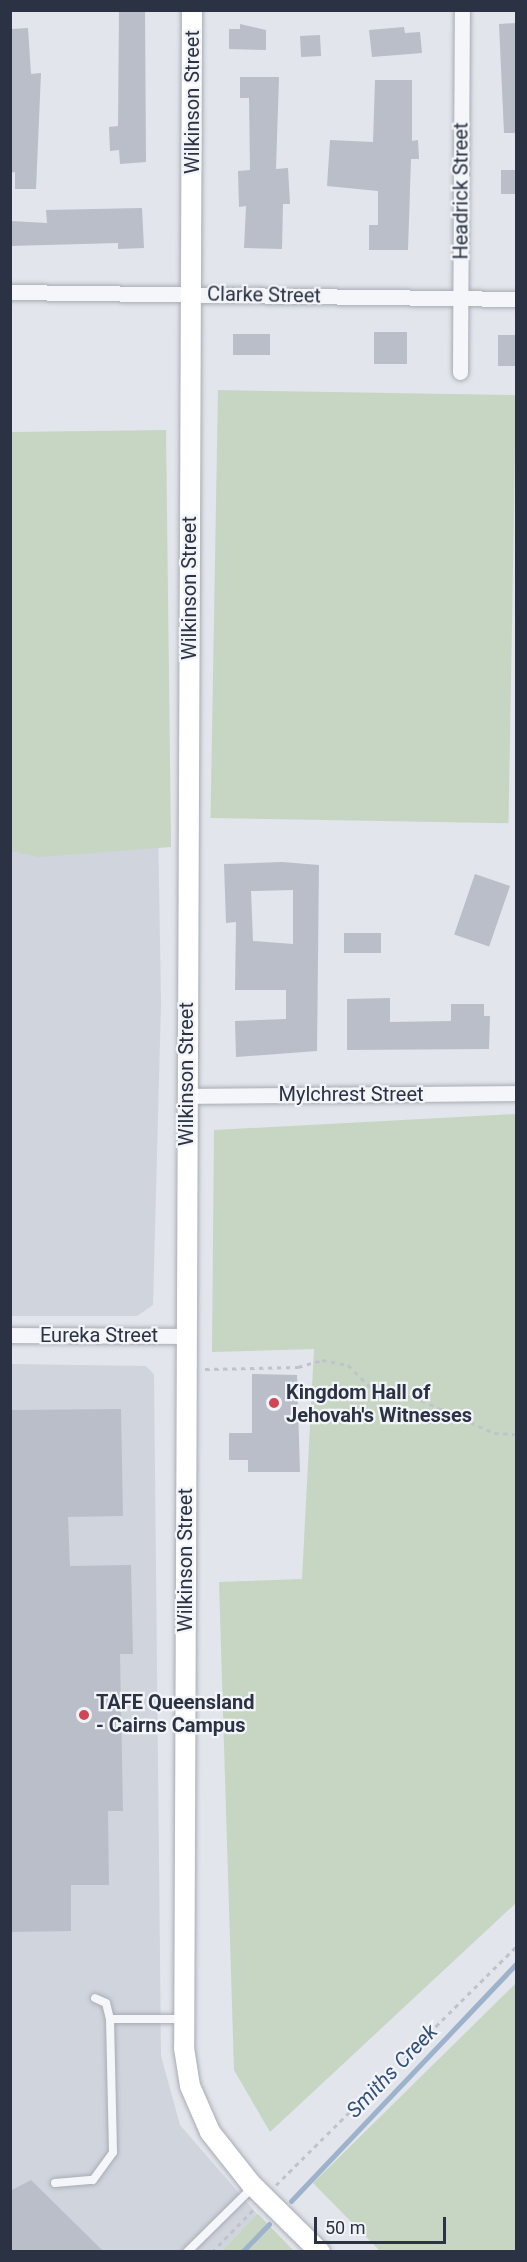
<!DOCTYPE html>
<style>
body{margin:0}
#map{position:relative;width:527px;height:2262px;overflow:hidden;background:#e2e5eb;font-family:Roboto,sans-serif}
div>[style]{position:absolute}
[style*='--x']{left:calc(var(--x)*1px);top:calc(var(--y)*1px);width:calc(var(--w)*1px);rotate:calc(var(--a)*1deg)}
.built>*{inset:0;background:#d0d4dd}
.green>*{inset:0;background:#c7d5c3;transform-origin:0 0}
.stream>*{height:5px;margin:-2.5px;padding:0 2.5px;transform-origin:2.5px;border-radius:2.5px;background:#9db2cb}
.building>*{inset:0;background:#b9bec8;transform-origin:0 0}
.path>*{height:3px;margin-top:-1.5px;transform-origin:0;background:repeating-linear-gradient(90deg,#c0c3ca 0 4.5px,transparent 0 9px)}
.roads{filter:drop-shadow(0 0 2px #a7acb5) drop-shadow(0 0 2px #a7acb5)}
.lane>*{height:8px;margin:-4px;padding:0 4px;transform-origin:4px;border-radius:4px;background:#f5f6f9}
.street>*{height:15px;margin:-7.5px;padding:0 7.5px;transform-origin:7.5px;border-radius:7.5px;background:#f5f6f9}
.secondary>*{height:20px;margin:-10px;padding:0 10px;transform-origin:10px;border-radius:10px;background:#fff}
.dots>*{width:16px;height:16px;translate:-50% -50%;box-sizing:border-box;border:3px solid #f2f4f8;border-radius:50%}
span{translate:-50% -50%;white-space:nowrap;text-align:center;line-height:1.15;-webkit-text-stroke:4.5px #f2f4f8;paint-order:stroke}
.street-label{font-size:20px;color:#2a3243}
.poi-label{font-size:20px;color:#2a3243;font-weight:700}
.left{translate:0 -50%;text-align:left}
.water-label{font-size:21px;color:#335078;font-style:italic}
.frame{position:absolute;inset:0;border:12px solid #2a3243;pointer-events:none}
.scale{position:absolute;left:314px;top:2217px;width:132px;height:27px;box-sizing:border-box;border:3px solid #2a3243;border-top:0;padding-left:8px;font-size:18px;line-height:21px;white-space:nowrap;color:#2a3243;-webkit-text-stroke:4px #f2f4f8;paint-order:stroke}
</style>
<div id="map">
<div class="built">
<div style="clip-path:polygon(11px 706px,156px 708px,161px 1003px,153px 1305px,137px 1316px,11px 1316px)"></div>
<div style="clip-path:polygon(11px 1364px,146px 1366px,154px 1374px,161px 2056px,180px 2125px,257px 2214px,222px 2251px,11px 2252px)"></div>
</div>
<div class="green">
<div style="left:218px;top:390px;width:298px;height:428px;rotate:1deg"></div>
<div style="clip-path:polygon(166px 430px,171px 847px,39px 857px,11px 851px,11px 432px)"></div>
<div style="clip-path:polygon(516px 1114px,516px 1903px,270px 2132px,234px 2070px,219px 1582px,302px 1579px,314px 1349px,212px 1352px,214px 1130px)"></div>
<div style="clip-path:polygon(516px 1983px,516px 2251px,380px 2251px,313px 2183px)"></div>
<div style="clip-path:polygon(257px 2214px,258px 2214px,294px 2251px,222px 2251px)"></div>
</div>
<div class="stream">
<div style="--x:291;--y:2201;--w:327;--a:-46.5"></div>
<div style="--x:242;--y:2252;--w:39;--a:-46"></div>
</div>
<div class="building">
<div style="clip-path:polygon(119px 10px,145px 10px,146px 162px,120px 164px,119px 150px,110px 151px,109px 127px,118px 126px)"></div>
<div style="clip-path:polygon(516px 23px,516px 133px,504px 133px,499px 24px)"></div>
<div style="clip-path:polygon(240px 24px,266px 30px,266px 50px,229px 49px,229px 29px,240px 29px)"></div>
<div style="clip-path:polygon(404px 27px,405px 33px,420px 32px,422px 53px,372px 57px,369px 30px)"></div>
<div style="clip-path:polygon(28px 28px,31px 74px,41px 73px,36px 189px,15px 189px,15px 172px,10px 173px,10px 29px)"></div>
<div style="left:320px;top:35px;width:21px;height:20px;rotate:87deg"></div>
<div style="clip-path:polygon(240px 77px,279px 77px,276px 169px,288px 168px,290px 204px,283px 204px,282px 249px,244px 248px,246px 206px,239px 207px,238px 171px,250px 170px,249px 98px,240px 98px)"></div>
<div style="clip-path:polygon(375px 80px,412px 80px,412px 141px,418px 140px,419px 159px,411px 159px,408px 250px,369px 250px,369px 225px,378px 225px,378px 191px,327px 186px,330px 140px,373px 142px)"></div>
<div style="left:516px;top:170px;width:24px;height:15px;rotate:90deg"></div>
<div style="clip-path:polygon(142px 208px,144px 248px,118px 249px,118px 243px,10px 246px,10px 221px,47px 223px,46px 210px)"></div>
<div style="left:374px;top:332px;width:33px;height:32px"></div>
<div style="left:233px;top:334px;width:37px;height:21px"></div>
<div style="left:516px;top:335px;width:31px;height:18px;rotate:90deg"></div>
<div style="clip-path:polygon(evenodd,282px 862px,319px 865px,317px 1051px,236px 1057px,235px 1021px,286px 1019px,286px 990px,235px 990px,236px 922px,226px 923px,224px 864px,282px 862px,293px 890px,293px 944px,253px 941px,251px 891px,293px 890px)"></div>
<div style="left:475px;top:874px;width:37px;height:64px;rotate:19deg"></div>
<div style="left:344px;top:933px;width:37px;height:20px"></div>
<div style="clip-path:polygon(390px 998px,390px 1022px,451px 1021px,451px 1004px,484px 1004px,484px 1016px,490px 1016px,489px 1049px,347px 1050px,347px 999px)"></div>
<div style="clip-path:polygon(252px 1374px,297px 1375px,300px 1472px,248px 1472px,248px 1460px,229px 1460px,229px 1433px,252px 1433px)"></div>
<div style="clip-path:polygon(121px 1409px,123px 1516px,68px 1517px,70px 1566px,131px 1565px,133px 1654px,120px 1654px,123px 1811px,108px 1811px,109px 1885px,71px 1885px,71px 1931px,10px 1932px,10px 1410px)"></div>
<div style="clip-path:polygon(31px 2180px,104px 2252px,10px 2252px,10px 2191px)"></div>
</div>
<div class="path">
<div style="--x:205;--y:1369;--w:93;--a:-1.2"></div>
<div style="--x:298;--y:1367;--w:25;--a:-16"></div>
<div style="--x:322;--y:1360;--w:26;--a:11"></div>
<div style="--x:348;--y:1365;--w:31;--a:45"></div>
<div style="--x:370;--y:1387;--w:53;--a:14.3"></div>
<div style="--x:421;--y:1400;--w:80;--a:24.3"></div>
<div style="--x:494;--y:1433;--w:22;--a:3"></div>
<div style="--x:276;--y:2185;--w:338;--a:-44.8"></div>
<div style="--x:212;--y:2252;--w:59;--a:-45.7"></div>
</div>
<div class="roads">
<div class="lane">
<div style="--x:110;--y:2019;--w:72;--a:0"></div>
<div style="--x:55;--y:2183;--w:38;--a:-5"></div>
<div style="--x:93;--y:2180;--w:34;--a:-54"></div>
<div style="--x:113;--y:2152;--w:133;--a:-91.3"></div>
<div style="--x:110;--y:2019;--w:16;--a:-104"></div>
<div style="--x:106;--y:2003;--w:12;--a:-156"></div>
<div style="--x:187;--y:2252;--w:93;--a:-44.6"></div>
</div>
<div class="street">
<div style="--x:10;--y:292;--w:506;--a:0.79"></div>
<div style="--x:460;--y:372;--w:362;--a:-89.7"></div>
<div style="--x:185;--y:1096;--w:331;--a:-0.5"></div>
<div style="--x:10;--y:1335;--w:177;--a:0.3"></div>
</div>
<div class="secondary">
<div style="--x:192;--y:10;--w:2038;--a:90.22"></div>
<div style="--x:184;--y:2048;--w:38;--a:81"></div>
<div style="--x:190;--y:2086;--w:50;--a:66.5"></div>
<div style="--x:210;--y:2132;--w:66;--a:51.7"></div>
<div style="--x:251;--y:2184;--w:97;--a:44.6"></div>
</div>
</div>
<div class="dots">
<div style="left:274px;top:1403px;background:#d14657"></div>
<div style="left:84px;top:1715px;background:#d14657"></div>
</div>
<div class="street-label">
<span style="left:192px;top:102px;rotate:-90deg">Wilkinson Street</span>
<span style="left:461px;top:191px;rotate:-90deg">Headrick Street</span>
<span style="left:264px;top:295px;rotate:1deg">Clarke Street</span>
<span style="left:189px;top:588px;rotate:-90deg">Wilkinson Street</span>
<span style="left:186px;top:1074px;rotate:-90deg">Wilkinson Street</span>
<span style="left:351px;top:1094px">Mylchrest Street</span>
<span style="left:99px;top:1335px">Eureka Street</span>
<span style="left:185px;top:1560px;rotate:-90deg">Wilkinson Street</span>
</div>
<div class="poi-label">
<span class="left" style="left:286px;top:1404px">Kingdom Hall of<br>Jehovah's Witnesses</span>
<span class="left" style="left:96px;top:1714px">TAFE Queensland<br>- Cairns Campus</span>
</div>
<div class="water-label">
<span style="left:392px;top:2071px;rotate:-46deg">Smiths Creek</span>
</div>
<div class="frame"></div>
<div class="scale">50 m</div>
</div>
